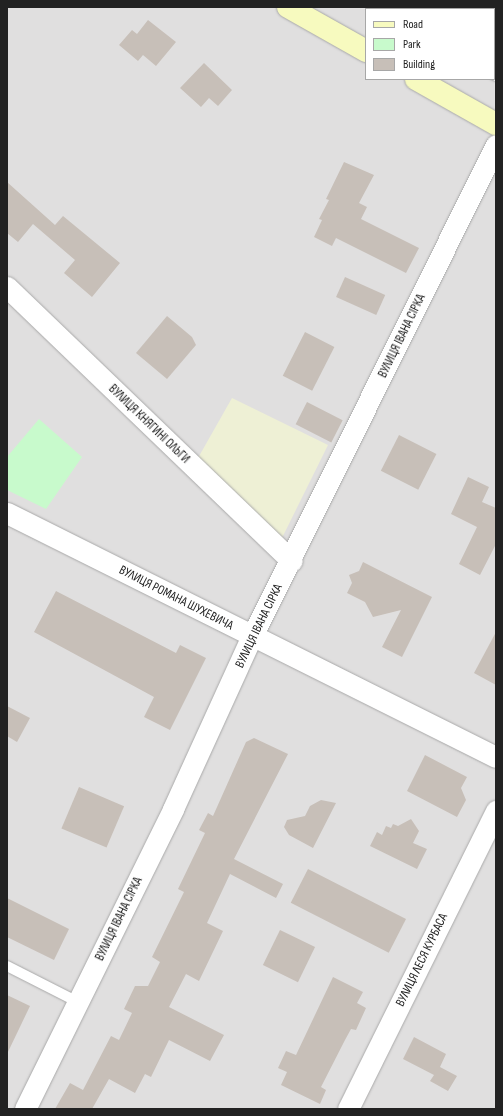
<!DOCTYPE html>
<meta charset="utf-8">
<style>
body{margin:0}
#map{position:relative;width:503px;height:1116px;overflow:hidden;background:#f2efe9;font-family:"Sofia Sans Condensed",sans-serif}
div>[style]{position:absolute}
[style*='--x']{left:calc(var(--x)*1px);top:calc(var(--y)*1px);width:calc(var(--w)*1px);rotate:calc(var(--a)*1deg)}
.residential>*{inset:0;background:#e0dfdf}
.farmland>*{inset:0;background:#eef0d5}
.park>*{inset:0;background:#c8facc}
.building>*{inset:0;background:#c7bfb8;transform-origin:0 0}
.roads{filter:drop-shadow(0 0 1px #a9a9a9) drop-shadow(0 0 1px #a9a9a9)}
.lane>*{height:10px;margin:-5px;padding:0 5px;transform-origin:5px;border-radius:5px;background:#fff}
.street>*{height:21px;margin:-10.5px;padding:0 10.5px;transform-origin:10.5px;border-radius:10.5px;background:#fff}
.secondary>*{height:22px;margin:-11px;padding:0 11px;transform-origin:11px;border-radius:11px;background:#f7fabf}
span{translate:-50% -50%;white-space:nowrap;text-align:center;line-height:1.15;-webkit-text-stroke:4px #fff;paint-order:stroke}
.street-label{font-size:13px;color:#222}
.frame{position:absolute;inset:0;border:8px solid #222;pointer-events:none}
.legend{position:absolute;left:365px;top:8px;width:130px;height:72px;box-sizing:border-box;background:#fff;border:1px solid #a7a7a7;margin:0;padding:5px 7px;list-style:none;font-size:12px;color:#222}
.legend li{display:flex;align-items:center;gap:8px;height:20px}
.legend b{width:20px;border:1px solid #a7a7a7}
</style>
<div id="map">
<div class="residential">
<div style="clip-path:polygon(evenodd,7px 7px,496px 7px,496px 1109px,7px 1109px,7px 7px,366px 9px,494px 9px,494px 79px,366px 79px,366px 9px)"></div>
</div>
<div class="farmland">
<div style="clip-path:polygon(232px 398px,328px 445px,281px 540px,198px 458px)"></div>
</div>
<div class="park">
<div style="clip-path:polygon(39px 419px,82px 457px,46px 509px,7px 490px,7px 457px)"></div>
</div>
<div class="building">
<div style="clip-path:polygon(148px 20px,176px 42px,156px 66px,143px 55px,138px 61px,119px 45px,132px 30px,137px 34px)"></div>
<div style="clip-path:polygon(204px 63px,232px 90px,218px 106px,209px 98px,201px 107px,180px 88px)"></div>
<div style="clip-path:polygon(344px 162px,374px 175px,359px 203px,367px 207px,361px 219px,419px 248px,406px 273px,336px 238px,332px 246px,314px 237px,322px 220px,319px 219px,329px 200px,326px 199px)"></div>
<div style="clip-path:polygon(7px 182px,55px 225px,63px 216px,120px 263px,92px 297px,64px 273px,75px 260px,33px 224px,18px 242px,7px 233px)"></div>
<div style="left:345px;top:277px;width:44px;height:22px;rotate:24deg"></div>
<div style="clip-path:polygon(167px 316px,192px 337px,196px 345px,167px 379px,136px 353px)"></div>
<div style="left:305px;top:332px;width:33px;height:49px;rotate:27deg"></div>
<div style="left:307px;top:402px;width:40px;height:25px;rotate:27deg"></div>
<div style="left:399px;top:435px;width:42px;height:40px;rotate:27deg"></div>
<div style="clip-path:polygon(468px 477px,489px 487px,482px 502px,496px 508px,496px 544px,480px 575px,459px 564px,477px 527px,451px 514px)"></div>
<div style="clip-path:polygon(363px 562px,432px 597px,402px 657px,382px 647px,401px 610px,373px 617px,365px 602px,347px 593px,352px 583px,349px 575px,359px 571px)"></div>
<div style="clip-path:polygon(56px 591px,176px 653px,180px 645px,206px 658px,170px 730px,144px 717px,154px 697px,34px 632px)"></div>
<div style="clip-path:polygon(496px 632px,496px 685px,474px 673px)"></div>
<div style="clip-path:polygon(7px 706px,30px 718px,17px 742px,7px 736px)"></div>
<div style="clip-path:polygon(254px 738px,288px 754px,234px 859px,283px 884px,276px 898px,230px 874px,207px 923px,223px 931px,199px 981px,186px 974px,169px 1007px,224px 1035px,210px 1061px,169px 1040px,151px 1077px,145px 1074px,135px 1093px,109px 1079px,92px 1109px,55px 1109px,70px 1083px,83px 1090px,111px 1036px,119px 1040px,132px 1013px,124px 1009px,135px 986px,148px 986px,160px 962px,152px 957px,184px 892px,178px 889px,205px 833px,199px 830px,208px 813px,213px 816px,246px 742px)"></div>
<div style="clip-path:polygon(425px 755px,467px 777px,461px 788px,466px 800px,457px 817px,407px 791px)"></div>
<div style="left:79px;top:787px;width:49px;height:45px;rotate:23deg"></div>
<div style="clip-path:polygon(321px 800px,336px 803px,313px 848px,289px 835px,284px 827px,287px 820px,305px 816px,310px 806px)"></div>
<div style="clip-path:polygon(411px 819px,419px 831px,413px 843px,427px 849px,417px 869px,370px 846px,377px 832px,382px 835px,386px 826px,391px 828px,393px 824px,398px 826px)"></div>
<div style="left:308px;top:869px;width:110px;height:38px;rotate:27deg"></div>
<div style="clip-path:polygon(7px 898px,69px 929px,54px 960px,7px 937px)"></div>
<div style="left:280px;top:930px;width:39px;height:39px;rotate:26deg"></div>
<div style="clip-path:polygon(333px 977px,363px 992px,357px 1003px,366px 1008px,356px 1030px,351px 1029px,345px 1040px,321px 1087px,326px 1090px,320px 1104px,281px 1085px,287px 1072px,278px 1068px,286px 1051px,296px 1055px)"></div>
<div style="clip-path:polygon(7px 995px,30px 1006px,7px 1054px)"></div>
<div style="clip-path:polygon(414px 1037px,446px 1054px,440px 1067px,457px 1076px,448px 1091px,430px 1081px,434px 1075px,403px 1059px)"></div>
</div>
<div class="roads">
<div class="lane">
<div style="--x:426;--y:9;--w:4;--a:-34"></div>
<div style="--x:494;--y:75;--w:2;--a:27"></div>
<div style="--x:7;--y:966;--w:80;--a:26.9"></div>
</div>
<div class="street">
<div style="--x:7;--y:287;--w:395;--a:43.9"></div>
<div style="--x:7;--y:513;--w:546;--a:26.52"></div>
<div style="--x:25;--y:1109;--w:335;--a:-63.7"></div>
<div style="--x:173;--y:809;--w:190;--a:-65.5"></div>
<div style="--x:252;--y:636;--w:548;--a:-63.58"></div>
<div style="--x:348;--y:1109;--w:333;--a:-63.6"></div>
</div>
<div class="secondary">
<div style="--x:288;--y:7;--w:90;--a:29.4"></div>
<div style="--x:416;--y:79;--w:92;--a:29.4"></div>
</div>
</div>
<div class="street-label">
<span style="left:402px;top:336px;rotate:-64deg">ВУЛИЦЯ ІВАНА СІРКА</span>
<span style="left:149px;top:424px;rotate:44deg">ВУЛИЦЯ КНЯГИНІ ОЛЬГИ</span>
<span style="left:176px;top:598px;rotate:27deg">ВУЛИЦЯ РОМАНА ШУХЕВИЧА</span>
<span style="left:259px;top:626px;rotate:-64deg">ВУЛИЦЯ ІВАНА СІРКА</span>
<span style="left:119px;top:919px;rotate:-64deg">ВУЛИЦЯ ІВАНА СІРКА</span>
<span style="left:422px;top:960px;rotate:-64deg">ВУЛИЦЯ ЛЕСЯ КУРБАСА</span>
</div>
<div class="frame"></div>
<ul class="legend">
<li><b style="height:5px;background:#f7fabf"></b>Road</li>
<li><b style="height:11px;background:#c8facc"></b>Park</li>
<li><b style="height:11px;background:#c7bfb8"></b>Building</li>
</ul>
</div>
